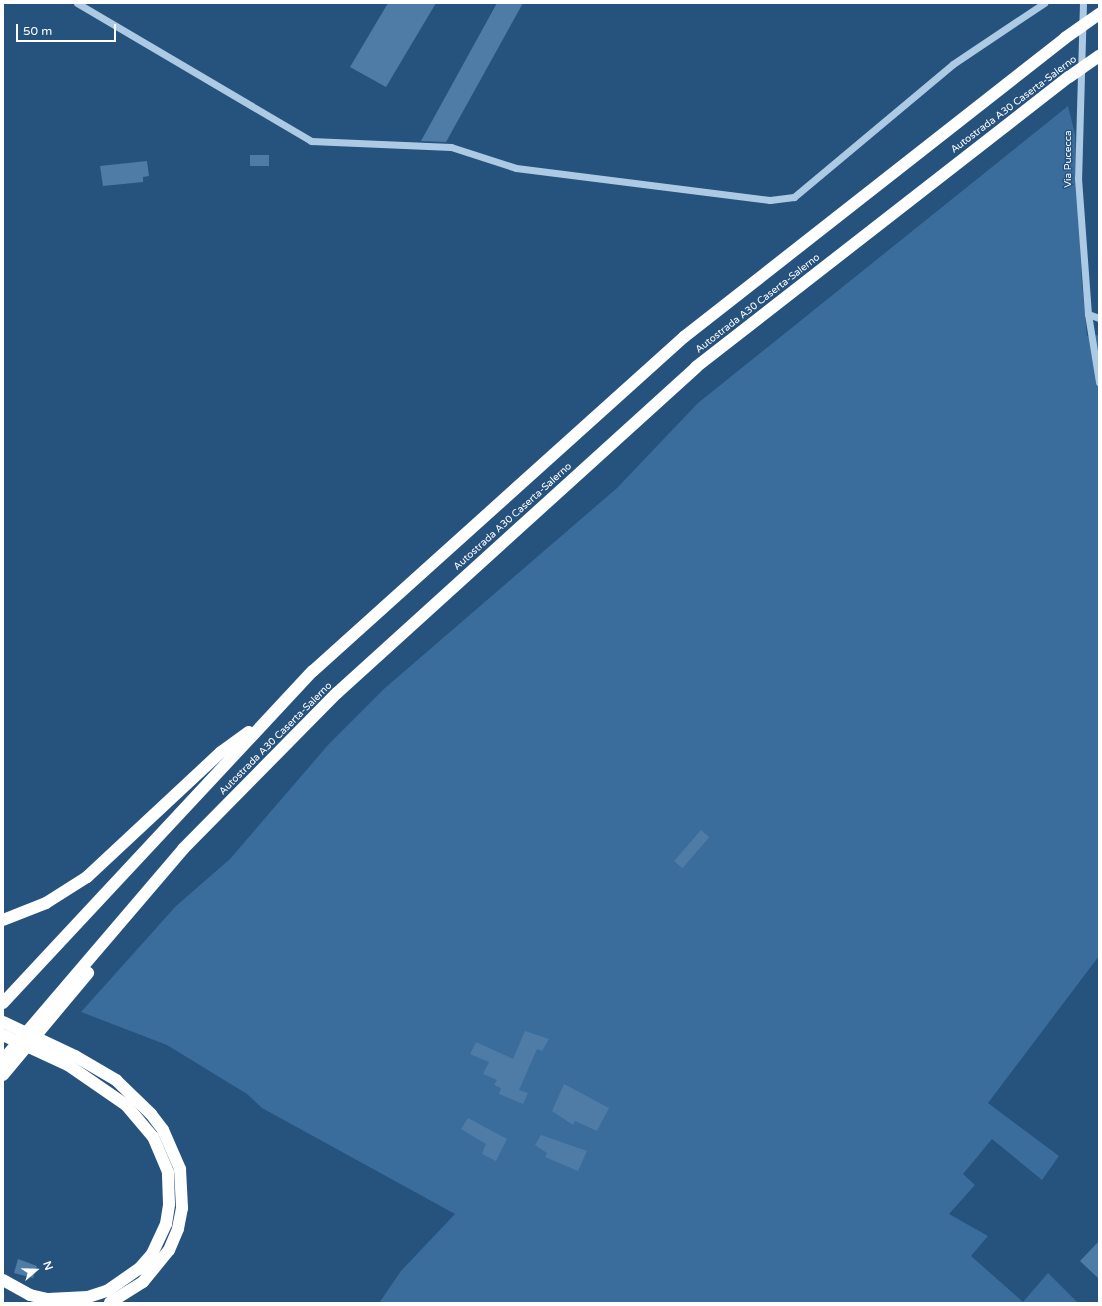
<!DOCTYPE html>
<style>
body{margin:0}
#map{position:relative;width:1102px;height:1306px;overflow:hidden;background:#26527e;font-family:"Varela Round",sans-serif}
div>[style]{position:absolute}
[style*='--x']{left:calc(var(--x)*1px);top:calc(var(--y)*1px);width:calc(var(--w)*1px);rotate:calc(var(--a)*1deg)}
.green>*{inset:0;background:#3a6c9c}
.building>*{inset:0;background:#4f7ca7;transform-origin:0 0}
.minor>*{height:7px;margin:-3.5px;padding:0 3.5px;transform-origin:3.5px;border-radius:3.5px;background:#adcae5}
.highway>*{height:12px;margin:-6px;padding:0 6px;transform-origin:6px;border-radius:6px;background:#fff}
.highway-bridge>*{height:12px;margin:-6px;padding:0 6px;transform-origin:6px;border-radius:6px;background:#fff}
span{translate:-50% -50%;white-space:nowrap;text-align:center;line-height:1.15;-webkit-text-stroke:3px #26527e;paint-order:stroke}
.street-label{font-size:10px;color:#fff}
.frame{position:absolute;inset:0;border:4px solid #fff;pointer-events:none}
.north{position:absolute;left:16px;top:1250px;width:40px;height:40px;-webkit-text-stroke:3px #26527e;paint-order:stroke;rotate:70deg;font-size:11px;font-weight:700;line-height:16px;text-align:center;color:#fff}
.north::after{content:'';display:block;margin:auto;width:14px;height:18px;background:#fff;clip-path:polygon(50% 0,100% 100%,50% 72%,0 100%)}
.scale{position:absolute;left:16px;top:24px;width:100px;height:18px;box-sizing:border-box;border:2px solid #fff;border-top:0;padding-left:5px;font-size:12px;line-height:14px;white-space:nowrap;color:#fff;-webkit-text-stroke:3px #26527e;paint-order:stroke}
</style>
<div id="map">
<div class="green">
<div style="clip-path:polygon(1068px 106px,1075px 134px,1082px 284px,1087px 336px,1099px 335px,1099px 956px,988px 1103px,1059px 1156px,1042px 1180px,992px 1139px,963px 1174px,975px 1185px,949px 1214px,988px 1236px,971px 1256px,1023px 1302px,1048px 1273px,1078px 1303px,379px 1303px,401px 1271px,455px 1214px,262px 1108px,247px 1094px,167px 1045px,81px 1012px,176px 906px,230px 859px,328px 745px,385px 688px,617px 488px,698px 403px)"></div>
</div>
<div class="building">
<div style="clip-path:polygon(388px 3px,436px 3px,386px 87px,350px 67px)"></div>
<div style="clip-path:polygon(497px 3px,523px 3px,446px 142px,421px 141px)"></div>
<div style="left:269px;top:155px;width:11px;height:19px;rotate:90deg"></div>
<div style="clip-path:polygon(147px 161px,149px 176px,143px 177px,143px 182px,103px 186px,100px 166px)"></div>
<div style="left:701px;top:830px;width:11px;height:41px;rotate:41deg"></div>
<div style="clip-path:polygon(525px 1031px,549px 1039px,542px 1051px,537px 1049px,519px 1090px,528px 1093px,523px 1104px,499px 1094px,501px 1088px,494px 1085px,497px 1080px,483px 1074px,489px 1062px,470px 1054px,476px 1042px,513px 1059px)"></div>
<div style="clip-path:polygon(564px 1084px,609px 1108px,597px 1131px,575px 1121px,573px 1125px,552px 1111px)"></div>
<div style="clip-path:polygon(468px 1118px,507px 1139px,496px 1161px,482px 1154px,486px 1144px,461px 1129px)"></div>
<div style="clip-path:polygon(541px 1135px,587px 1151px,578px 1171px,545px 1157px,547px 1153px,535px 1145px)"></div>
<div style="clip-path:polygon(1099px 1241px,1099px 1279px,1080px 1261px)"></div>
<div style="clip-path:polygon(18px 1259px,37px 1266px,33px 1278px,14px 1273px)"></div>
</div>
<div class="minor">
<div style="--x:77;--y:3;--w:272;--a:30.5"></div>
<div style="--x:311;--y:141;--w:140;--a:2.5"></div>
<div style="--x:451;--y:147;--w:68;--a:17.9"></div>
<div style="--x:516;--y:168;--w:256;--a:7.2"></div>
<div style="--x:770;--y:200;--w:24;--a:-7"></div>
<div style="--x:794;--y:197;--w:207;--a:-39.9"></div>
<div style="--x:953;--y:64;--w:110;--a:-33.8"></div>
<div style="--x:1083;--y:3;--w:175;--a:91.6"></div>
<div style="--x:1078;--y:178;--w:136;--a:85.8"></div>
<div style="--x:1088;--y:314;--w:69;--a:80.8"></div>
<div style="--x:1088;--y:314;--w:12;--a:20"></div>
</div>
<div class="highway">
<div style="--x:3;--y:920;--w:46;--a:-21.6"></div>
<div style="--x:46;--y:903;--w:49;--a:-32.4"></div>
<div style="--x:87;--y:877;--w:183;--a:-43"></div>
<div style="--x:221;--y:752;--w:34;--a:-36"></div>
<div style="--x:3;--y:1003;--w:454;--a:-47"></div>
<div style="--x:313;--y:671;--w:499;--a:-42"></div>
<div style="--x:684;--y:337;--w:484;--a:-38.1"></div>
<div style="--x:75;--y:1056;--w:48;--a:30.3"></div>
<div style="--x:116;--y:1080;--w:49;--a:44.2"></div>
<div style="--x:151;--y:1114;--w:20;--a:53"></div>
<div style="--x:163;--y:1130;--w:43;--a:66.4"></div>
<div style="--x:180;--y:1169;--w:39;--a:87"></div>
<div style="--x:182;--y:1208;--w:21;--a:101"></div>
<div style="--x:178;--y:1229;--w:23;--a:113"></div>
<div style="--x:169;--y:1250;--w:41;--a:129.1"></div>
<div style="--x:143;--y:1282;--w:39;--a:148"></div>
<div style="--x:3;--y:1060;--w:277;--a:-49.5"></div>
<div style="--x:183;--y:849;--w:219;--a:-45.4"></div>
<div style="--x:337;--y:693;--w:485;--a:-42.2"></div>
<div style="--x:696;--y:367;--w:472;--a:-37.9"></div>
<div style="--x:3;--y:1075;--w:133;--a:-50.2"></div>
<div style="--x:3;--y:1280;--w:31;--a:29"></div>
<div style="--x:30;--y:1295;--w:18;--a:13"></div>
<div style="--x:48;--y:1299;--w:40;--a:-2.9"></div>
<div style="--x:88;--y:1297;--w:20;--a:-18"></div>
<div style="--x:107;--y:1291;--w:39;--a:-35"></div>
<div style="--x:139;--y:1269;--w:20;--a:-49"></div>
<div style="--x:152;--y:1254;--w:33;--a:-65"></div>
<div style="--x:166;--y:1224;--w:20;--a:-81"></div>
<div style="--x:169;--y:1204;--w:32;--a:-92"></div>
<div style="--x:168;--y:1172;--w:38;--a:-113"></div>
<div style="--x:153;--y:1137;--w:42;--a:-130.2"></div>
<div style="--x:126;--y:1105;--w:70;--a:-145.4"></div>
</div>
<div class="highway-bridge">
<div style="--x:1065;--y:38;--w:42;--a:-35.2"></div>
<div style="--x:1069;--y:77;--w:37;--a:-35"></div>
<div style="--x:3;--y:1022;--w:80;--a:25.3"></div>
<div style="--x:3;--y:1035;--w:72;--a:24.8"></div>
</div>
<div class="street-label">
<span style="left:1014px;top:105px;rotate:-37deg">Autostrada A30 Caserta-Salerno</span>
<span style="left:1069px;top:159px;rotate:-90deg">Via Pucecca</span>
<span style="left:758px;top:304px;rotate:-38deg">Autostrada A30 Caserta-Salerno</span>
<span style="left:513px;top:517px;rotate:-42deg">Autostrada A30 Caserta-Salerno</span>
<span style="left:276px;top:739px;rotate:-45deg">Autostrada A30 Caserta-Salerno</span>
</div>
<div class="frame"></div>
<div class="north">N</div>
<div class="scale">50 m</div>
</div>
